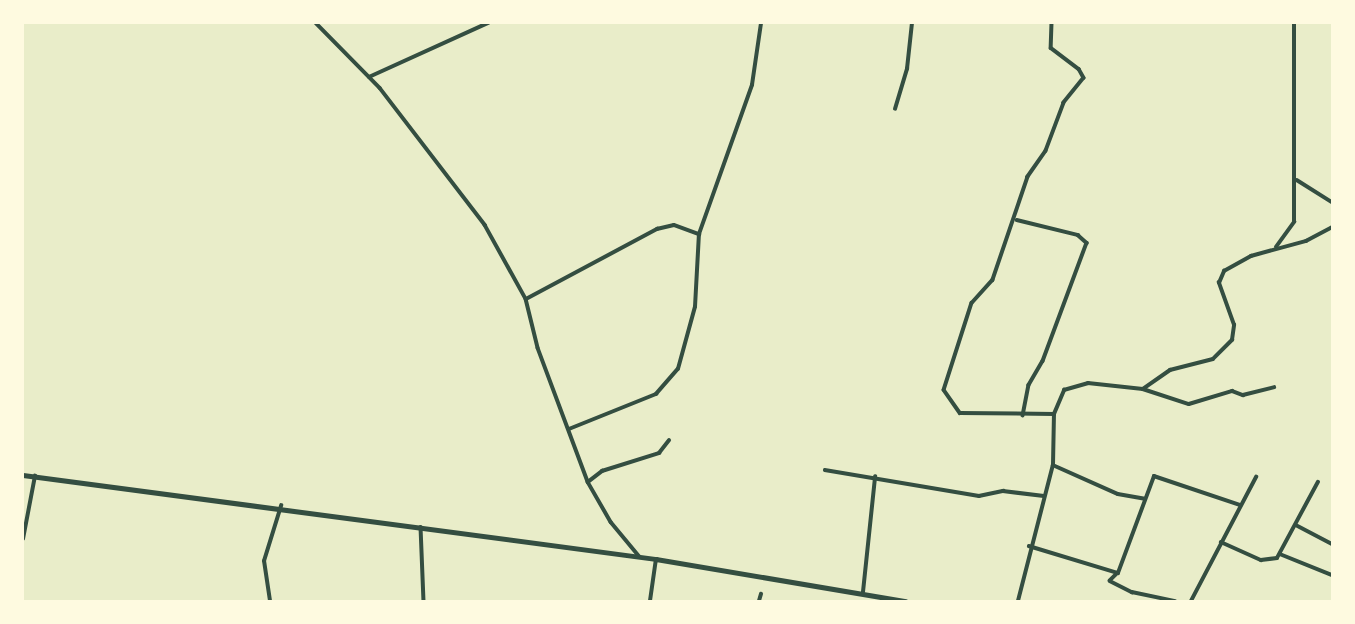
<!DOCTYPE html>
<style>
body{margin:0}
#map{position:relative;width:1355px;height:624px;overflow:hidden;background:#e9edc9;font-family:Lora,serif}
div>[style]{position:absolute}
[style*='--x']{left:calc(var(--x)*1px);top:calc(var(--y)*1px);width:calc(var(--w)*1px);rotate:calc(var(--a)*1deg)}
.minor>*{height:3.5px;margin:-1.75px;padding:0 1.75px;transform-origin:1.75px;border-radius:1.75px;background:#344e41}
.secondary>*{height:4.5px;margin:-2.25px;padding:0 2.25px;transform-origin:2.25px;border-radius:2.25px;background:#344e41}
span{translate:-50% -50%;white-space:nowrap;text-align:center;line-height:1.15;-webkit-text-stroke:7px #fefae0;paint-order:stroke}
.frame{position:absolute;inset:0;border:24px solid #fefae0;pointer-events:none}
</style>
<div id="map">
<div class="minor">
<div style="--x:316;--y:23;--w:91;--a:45.4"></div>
<div style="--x:380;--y:88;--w:173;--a:52.5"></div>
<div style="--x:485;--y:225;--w:85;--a:61"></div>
<div style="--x:526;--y:299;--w:50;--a:76.2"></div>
<div style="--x:538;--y:348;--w:143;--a:69.5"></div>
<div style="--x:588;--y:482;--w:46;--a:60.1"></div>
<div style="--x:611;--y:522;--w:45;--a:50.4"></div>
<div style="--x:1052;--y:23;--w:25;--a:92"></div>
<div style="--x:1051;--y:48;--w:35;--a:37"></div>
<div style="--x:1079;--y:69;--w:10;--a:61"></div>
<div style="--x:1084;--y:78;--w:32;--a:129"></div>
<div style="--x:1064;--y:103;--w:51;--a:110.6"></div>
<div style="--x:1046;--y:151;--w:32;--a:125"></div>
<div style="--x:1028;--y:177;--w:109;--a:108.8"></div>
<div style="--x:993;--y:280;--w:31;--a:132"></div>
<div style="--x:972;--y:303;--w:91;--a:107.8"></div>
<div style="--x:944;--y:390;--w:28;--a:55"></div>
<div style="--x:960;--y:413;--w:94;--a:0.6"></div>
<div style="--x:369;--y:77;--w:131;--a:-24.4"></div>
<div style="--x:895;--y:109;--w:42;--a:-73.3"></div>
<div style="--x:907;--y:69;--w:46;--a:-83.8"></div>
<div style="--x:1297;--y:180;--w:41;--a:32.2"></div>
<div style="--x:1017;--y:220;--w:63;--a:13.8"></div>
<div style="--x:1078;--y:235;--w:12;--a:42"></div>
<div style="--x:1087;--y:243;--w:126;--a:110.4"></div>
<div style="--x:1043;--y:361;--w:28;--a:120"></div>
<div style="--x:1029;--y:385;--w:31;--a:101"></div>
<div style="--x:1276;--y:247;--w:31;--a:-54"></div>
<div style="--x:1294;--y:222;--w:199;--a:-90"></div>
<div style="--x:526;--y:299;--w:149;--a:-28.1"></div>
<div style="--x:657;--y:229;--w:17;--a:-13"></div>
<div style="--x:674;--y:225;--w:27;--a:20"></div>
<div style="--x:1143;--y:389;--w:33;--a:-35"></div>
<div style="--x:1170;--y:370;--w:44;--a:-14.3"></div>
<div style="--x:1213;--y:359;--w:27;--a:-45"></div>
<div style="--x:1232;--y:340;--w:15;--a:-82"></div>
<div style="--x:1234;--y:325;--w:45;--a:-109.7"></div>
<div style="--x:1219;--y:283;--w:13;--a:-67"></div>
<div style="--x:1224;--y:271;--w:31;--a:-29"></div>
<div style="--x:1251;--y:256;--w:57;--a:-15.3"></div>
<div style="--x:1306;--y:241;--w:30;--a:-28"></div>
<div style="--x:569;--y:429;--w:94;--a:-21.9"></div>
<div style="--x:656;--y:394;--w:33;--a:-49"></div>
<div style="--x:678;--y:369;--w:64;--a:-74.7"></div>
<div style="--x:695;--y:307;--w:73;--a:-86.9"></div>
<div style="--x:699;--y:234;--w:158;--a:-70.4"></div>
<div style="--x:752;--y:85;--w:63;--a:-81.7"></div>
<div style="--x:1053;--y:465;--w:71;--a:24"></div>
<div style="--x:1118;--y:494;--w:27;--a:10"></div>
<div style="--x:825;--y:470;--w:156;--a:9.6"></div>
<div style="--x:979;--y:496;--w:25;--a:-12"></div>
<div style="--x:1003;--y:491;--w:41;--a:7"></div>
<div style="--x:588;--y:482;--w:18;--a:-38"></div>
<div style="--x:602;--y:471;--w:60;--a:-17.5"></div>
<div style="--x:659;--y:453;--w:16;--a:-52"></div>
<div style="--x:1296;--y:525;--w:41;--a:27.8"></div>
<div style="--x:421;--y:527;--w:74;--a:87.7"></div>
<div style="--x:23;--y:539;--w:64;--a:-79.2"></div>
<div style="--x:1221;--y:542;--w:44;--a:24.2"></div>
<div style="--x:1261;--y:560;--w:16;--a:-7"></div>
<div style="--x:1277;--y:558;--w:86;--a:-61.7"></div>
<div style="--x:1029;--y:546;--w:93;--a:16.9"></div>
<div style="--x:1118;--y:573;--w:11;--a:135"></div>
<div style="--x:1110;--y:581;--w:25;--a:27"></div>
<div style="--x:1132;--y:592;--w:44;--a:11.8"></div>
<div style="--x:1280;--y:554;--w:56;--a:22"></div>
<div style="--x:1118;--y:573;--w:103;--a:-69.6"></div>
<div style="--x:1154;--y:476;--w:91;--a:18.6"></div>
<div style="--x:863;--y:592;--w:116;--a:-84"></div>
<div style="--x:270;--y:601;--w:40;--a:-98.5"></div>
<div style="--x:264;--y:561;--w:58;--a:-72.8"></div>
<div style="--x:650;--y:601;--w:42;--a:-81.9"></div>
<div style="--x:759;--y:601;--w:7;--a:-74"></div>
<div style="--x:1018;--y:601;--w:140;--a:-75.6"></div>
<div style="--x:1053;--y:465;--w:51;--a:-88.9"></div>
<div style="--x:1054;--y:414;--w:26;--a:-67"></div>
<div style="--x:1064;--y:390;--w:25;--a:-16"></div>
<div style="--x:1088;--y:383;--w:55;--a:6.2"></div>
<div style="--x:1143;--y:389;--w:48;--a:18.1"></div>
<div style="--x:1189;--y:404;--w:45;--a:-16.8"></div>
<div style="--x:1232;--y:391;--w:12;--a:20"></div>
<div style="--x:1243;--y:395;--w:32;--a:-14"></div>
<div style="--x:1191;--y:601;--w:140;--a:-62.3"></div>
</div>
<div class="secondary">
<div style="--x:23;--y:475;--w:639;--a:7.56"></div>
<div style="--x:656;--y:559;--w:253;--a:9.6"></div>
</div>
<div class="frame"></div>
</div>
